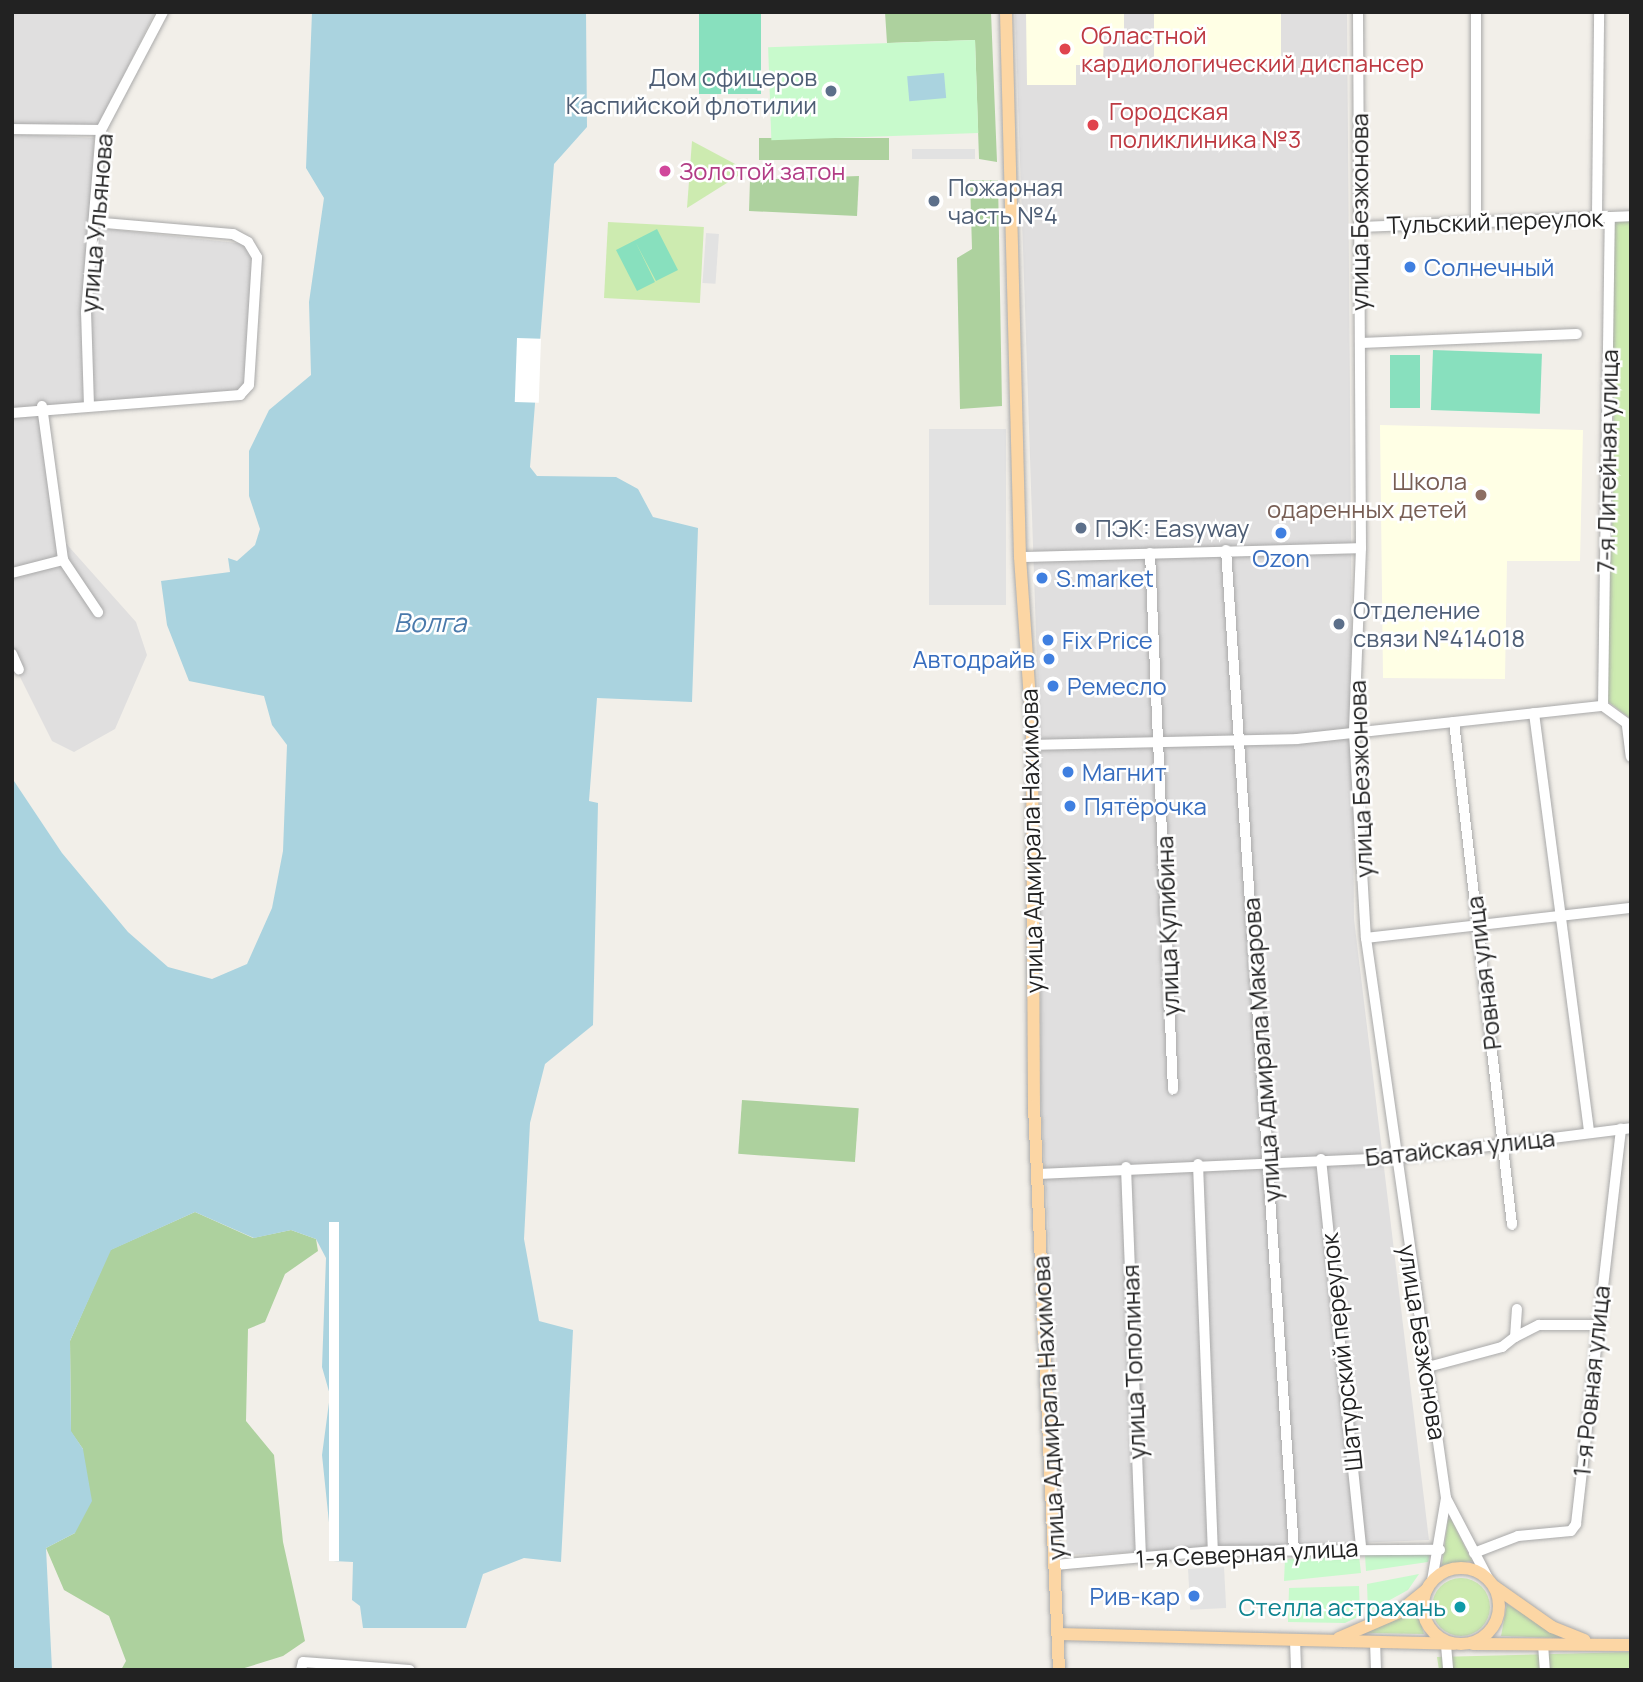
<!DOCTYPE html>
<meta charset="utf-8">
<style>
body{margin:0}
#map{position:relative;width:1643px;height:1682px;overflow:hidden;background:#f2efe9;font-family:Manrope,sans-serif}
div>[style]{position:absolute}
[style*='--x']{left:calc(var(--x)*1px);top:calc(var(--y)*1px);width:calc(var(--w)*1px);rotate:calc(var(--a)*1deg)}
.residential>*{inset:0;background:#e0dfdf}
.education>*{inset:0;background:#ffffe5;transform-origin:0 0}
.grass>*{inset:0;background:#cdebb0;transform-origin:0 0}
.round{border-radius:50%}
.forest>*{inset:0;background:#add19e;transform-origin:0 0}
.park>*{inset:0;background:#c8facc;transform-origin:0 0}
.pitch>*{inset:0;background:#88e0be;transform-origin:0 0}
.parking>*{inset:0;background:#e2e2e2;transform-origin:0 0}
.water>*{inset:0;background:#aad3df;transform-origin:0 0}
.pier>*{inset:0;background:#fff;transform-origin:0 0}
.roads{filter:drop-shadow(0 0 2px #a9a9a9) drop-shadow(0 0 2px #a9a9a9)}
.minor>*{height:10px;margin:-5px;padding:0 5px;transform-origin:5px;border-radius:5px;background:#fff}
.major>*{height:12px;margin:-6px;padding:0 6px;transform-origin:6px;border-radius:6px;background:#fcd6a4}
.major>.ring{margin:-6px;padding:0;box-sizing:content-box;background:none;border:12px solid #fcd6a4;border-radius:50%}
.dots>*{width:19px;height:19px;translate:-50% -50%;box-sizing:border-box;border:4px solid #fff;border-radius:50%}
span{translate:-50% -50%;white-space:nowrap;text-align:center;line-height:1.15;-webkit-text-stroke:5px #fff;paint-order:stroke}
.health-label{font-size:24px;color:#be3a42}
.left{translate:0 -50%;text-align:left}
.service-label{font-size:24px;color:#4e5e75}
.right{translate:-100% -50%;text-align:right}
.hotel-label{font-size:24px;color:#b23c85}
.street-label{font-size:24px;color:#222}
.shop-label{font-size:24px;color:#366cbe}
.education-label{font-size:24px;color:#785e54}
.culture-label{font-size:24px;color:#0d838f}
.water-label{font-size:26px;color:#4a7aab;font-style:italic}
.frame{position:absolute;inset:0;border:14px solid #222;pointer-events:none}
</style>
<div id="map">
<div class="residential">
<div style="clip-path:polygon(12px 12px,155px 12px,98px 127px,12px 126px)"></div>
<div style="clip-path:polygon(1015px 12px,1347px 12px,1354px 919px,1429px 1540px,1067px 1555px,1041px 1102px,1040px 753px)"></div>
<div style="clip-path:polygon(12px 134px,94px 138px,90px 227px,246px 244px,254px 256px,246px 387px,240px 395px,12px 409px)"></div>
<div style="clip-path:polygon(39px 414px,54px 530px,136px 622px,147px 655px,115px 729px,74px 752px,52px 741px,12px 661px,12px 418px)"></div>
</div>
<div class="education">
<div style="clip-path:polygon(1026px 12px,1124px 12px,1124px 34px,1104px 34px,1103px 65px,1076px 65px,1076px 85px,1027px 85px)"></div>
<div style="left:1154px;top:12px;width:127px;height:49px"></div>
<div style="clip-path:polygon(1380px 425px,1583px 430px,1580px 561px,1507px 561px,1505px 679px,1383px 678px)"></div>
</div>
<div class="grass">
<div style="clip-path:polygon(692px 141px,737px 165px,738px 176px,687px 208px)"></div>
<div style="clip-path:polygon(1610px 217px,1631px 217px,1631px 719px,1606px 700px,1614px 456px)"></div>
<div style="left:608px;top:222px;width:96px;height:76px;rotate:3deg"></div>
<div style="clip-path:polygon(1448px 1519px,1451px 1519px,1472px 1561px,1442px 1565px)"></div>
<div class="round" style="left:1432px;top:1578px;width:58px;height:58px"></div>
<div style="clip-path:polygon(1507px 1604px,1560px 1636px,1559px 1638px,1501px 1636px)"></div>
<div style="clip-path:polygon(1416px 1607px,1424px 1634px,1365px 1633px,1397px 1619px)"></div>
<div style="clip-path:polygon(1631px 1652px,1631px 1670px,1439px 1670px,1437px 1657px)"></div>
</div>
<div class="forest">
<div style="clip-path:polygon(885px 12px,991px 12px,997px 162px,979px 159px,975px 40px,887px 43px)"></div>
<div style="left:889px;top:138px;width:22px;height:130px;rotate:90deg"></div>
<div style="clip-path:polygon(859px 176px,857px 216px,749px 211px,750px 180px)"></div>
<div style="clip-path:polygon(970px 180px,998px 180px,1002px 406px,960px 409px,957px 258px,972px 249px)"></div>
<div style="left:742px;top:1100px;width:117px;height:54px;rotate:4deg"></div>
<div style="clip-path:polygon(195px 1212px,253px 1238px,291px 1230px,316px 1239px,318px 1251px,285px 1274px,265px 1322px,248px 1329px,246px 1421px,274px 1455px,283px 1542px,305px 1641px,283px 1656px,238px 1670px,121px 1670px,126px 1661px,109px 1616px,64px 1590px,46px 1548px,75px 1533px,83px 1449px,71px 1432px,70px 1341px,110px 1250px)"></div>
</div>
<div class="park">
<div style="left:975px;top:40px;width:93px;height:207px;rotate:88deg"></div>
<div style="clip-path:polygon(1430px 1553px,1428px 1562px,1366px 1571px,1365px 1555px)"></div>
<div style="clip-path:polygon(1359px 1556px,1361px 1573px,1284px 1581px,1285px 1559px)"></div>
<div style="clip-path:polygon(1419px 1574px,1408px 1590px,1368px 1612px,1367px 1584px)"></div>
<div style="clip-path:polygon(1359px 1586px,1360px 1616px,1345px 1623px,1288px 1622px,1289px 1588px)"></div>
</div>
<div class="pitch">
<div style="left:699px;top:12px;width:62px;height:82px"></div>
<div style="clip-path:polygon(657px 229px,678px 270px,656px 281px,636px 243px,655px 282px,637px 291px,616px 250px)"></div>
<div style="left:1433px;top:350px;width:109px;height:60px;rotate:2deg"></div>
<div style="left:1390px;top:355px;width:30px;height:53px"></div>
</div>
<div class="parking">
<div style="left:912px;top:149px;width:63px;height:10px"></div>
<div style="left:706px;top:233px;width:13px;height:50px;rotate:4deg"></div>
<div style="left:929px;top:429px;width:77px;height:176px"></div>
<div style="left:1224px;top:1567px;width:41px;height:36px;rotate:87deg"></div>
</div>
<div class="water">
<div style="clip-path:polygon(312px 12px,586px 12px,587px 127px,554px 164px,530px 467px,537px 476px,616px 477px,638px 489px,653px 517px,698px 528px,692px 702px,597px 698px,589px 801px,598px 803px,593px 1025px,545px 1064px,530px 1123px,524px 1239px,539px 1321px,573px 1330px,561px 1562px,524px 1558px,483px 1574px,466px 1628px,363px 1628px,360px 1606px,352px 1600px,353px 1562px,333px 1561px,322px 1455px,330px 1395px,322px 1367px,326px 1258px,316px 1239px,291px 1230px,254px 1238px,195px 1212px,111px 1250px,70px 1341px,71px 1431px,83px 1449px,92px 1501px,75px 1533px,46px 1548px,52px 1670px,12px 1670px,12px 778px,62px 853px,128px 932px,168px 967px,212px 979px,247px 964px,272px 908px,283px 851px,287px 745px,272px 725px,264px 696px,189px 681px,167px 625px,161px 581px,230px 572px,228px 558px,237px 561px,255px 545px,260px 529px,249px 496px,249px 451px,269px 410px,311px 375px,309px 302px,324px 198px,306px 168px)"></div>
<div style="left:944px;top:73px;width:25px;height:37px;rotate:85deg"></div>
</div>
<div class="pier">
<div style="left:517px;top:338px;width:24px;height:64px;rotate:2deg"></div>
<div style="left:329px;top:1222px;width:10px;height:339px"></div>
</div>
<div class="roads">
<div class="minor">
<div style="--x:1358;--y:12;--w:536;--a:89.68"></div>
<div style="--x:1361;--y:548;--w:184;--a:92.2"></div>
<div style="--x:1354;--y:732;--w:206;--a:86.7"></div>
<div style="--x:1366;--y:938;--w:566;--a:81.87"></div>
<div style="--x:1446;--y:1498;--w:84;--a:99.6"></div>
<div style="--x:1476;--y:12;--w:209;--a:90"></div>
<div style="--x:12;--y:129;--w:89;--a:0.6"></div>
<div style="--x:1597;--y:215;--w:203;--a:-89.4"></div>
<div style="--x:1359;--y:227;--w:272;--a:-2.3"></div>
<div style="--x:1360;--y:343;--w:217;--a:-2.4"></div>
<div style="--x:42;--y:406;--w:155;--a:82.2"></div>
<div style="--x:63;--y:560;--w:63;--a:56.1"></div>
<div style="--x:89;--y:406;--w:94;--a:-91.8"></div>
<div style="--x:86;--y:312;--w:183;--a:-85.3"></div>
<div style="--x:101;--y:130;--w:133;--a:-62.3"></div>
<div style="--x:12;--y:413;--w:229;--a:-4.5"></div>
<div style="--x:240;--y:395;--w:13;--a:-48"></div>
<div style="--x:249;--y:385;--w:128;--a:-86.4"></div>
<div style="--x:257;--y:257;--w:17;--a:-121"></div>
<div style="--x:248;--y:242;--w:17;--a:-152"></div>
<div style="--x:233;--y:234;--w:140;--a:-175.1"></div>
<div style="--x:1226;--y:550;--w:1002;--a:86.11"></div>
<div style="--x:1150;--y:553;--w:537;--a:87.55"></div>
<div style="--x:1020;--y:557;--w:341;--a:-1.5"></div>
<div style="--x:12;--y:573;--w:53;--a:-14.3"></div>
<div style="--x:12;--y:654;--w:17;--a:66"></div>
<div style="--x:1603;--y:706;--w:489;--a:-89.2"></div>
<div style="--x:1534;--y:713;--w:423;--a:82.5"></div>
<div style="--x:1454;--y:722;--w:506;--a:83.42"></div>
<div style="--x:1627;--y:726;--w:31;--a:83"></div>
<div style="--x:1033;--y:745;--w:264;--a:-1.3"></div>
<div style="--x:1297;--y:739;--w:308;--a:-6.2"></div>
<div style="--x:1603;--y:706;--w:34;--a:36"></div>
<div style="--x:1366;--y:938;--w:267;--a:-6.5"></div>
<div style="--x:1321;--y:1159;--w:389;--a:84.1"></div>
<div style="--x:1198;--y:1164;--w:387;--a:87.8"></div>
<div style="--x:1126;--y:1167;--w:390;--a:87.8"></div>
<div style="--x:1038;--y:1174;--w:356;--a:-2.6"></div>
<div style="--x:1394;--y:1158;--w:239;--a:-7.2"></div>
<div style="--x:1515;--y:1337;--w:27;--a:-27"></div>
<div style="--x:1539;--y:1325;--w:56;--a:0"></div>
<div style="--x:1428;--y:1367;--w:77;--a:-15.1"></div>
<div style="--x:1502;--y:1347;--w:16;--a:-38"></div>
<div style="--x:1515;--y:1337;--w:28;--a:-86"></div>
<div style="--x:1446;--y:1498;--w:95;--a:62.4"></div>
<div style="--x:1474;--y:1553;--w:47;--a:-21.1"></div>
<div style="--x:1518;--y:1536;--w:53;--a:-5.4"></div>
<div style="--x:1571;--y:1531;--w:9;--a:-54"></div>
<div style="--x:1576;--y:1524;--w:398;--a:-83.5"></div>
<div style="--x:1055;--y:1565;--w:159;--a:-5.1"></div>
<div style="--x:1213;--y:1551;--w:227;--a:-0.3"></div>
<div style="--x:1430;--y:1628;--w:23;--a:47"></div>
<div style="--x:1446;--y:1645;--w:25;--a:85"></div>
<div style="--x:1295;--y:1640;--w:30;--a:88"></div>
<div style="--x:1375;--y:1641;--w:29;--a:88"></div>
<div style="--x:1543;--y:1644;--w:26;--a:86"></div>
<div style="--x:301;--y:1670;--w:8;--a:-76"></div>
<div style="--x:303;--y:1662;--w:107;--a:4.3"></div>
</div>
<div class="major">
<div style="--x:1006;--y:12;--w:545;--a:88.53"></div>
<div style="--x:1020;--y:557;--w:172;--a:86"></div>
<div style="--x:1032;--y:729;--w:377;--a:89.7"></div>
<div style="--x:1034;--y:1106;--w:565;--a:87.46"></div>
<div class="ring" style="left:1423px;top:1568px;width:64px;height:64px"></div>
<div style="--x:1495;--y:1587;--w:70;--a:35.1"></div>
<div style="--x:1552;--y:1627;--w:35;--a:22"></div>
<div style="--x:1058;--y:1634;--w:396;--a:1.4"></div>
<div style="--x:1339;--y:1638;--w:65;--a:-23.4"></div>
<div style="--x:1399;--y:1612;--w:35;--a:-39"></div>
<div style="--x:1473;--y:1644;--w:158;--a:0.4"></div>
</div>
</div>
<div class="dots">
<div style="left:1065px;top:49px;background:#e0444e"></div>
<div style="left:831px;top:91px;background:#5c6f8a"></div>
<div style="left:1093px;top:125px;background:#e0444e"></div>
<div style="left:665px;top:171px;background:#d1479c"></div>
<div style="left:934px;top:201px;background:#5c6f8a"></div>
<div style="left:1410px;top:267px;background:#3f7fe0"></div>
<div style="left:1481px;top:495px;background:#8d6e63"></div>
<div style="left:1081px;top:528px;background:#5c6f8a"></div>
<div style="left:1281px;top:533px;background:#3f7fe0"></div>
<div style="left:1042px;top:578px;background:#3f7fe0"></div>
<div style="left:1339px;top:624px;background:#5c6f8a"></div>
<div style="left:1048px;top:640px;background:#3f7fe0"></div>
<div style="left:1049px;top:659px;background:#3f7fe0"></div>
<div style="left:1053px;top:686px;background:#3f7fe0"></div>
<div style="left:1068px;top:772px;background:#3f7fe0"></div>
<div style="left:1070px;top:806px;background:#3f7fe0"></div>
<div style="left:1194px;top:1596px;background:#3f7fe0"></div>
<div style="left:1460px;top:1607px;background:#0f9aa8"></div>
</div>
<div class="health-label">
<span class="left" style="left:1081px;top:49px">Областной<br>кардиологический диспансер</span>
<span class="left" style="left:1109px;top:125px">Городская<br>поликлиника №3</span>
</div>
<div class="service-label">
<span class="right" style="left:817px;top:91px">Дом офицеров<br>Каспийской флотилии</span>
<span class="left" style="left:948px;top:201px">Пожарная<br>часть №4</span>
<span class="left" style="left:1095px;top:528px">ПЭК: Easyway</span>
<span class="left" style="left:1353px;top:624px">Отделение<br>связи №414018</span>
</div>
<div class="hotel-label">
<span class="left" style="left:679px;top:171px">Золотой затон</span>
</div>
<div class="street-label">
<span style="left:1359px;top:212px;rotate:-90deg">улица Безжонова</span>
<span style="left:1495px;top:221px;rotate:-2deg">Тульский переулок</span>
<span style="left:96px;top:223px;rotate:-85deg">улица Ульянова</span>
<span style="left:1607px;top:461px;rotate:-89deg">7-я Литейная улица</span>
<span style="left:1360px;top:779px;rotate:-92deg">улица Безжонова</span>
<span style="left:1031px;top:841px;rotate:-91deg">улица Адмирала Нахимова</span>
<span style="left:1167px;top:926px;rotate:-92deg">улица Кулибина</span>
<span style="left:1483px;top:973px;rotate:-97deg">Ровная улица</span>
<span style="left:1261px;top:1050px;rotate:-94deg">улица Адмирала Макарова</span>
<span style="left:1460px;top:1147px;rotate:-6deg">Батайская улица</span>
<span style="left:1423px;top:1342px;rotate:81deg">улица Безжонова</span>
<span style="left:1341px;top:1352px;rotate:-96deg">Шатурский переулок</span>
<span style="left:1133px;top:1362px;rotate:-92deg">улица Тополиная</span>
<span style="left:1591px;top:1381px;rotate:-84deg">1-я Ровная улица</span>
<span style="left:1048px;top:1408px;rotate:-93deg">улица Адмирала Нахимова</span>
<span style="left:1247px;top:1553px;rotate:-3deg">1-я Северная улица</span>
</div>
<div class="shop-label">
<span class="left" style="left:1424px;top:267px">Солнечный</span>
<span style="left:1281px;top:558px">Ozon</span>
<span class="left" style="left:1056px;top:578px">S.market</span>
<span class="left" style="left:1062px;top:640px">Fix Price</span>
<span class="right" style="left:1035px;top:659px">Автодрайв</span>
<span class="left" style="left:1067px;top:686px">Ремесло</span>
<span class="left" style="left:1082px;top:772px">Магнит</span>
<span class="left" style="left:1084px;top:806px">Пятёрочка</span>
<span class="right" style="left:1180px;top:1596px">Рив-кар</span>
</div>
<div class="education-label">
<span class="right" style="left:1467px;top:495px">Школа<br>одаренных детей</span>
</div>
<div class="culture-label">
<span class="right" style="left:1446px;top:1607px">Стелла астрахань</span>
</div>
<div class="water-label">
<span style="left:430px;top:623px">Волга</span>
</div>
<div class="frame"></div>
</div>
